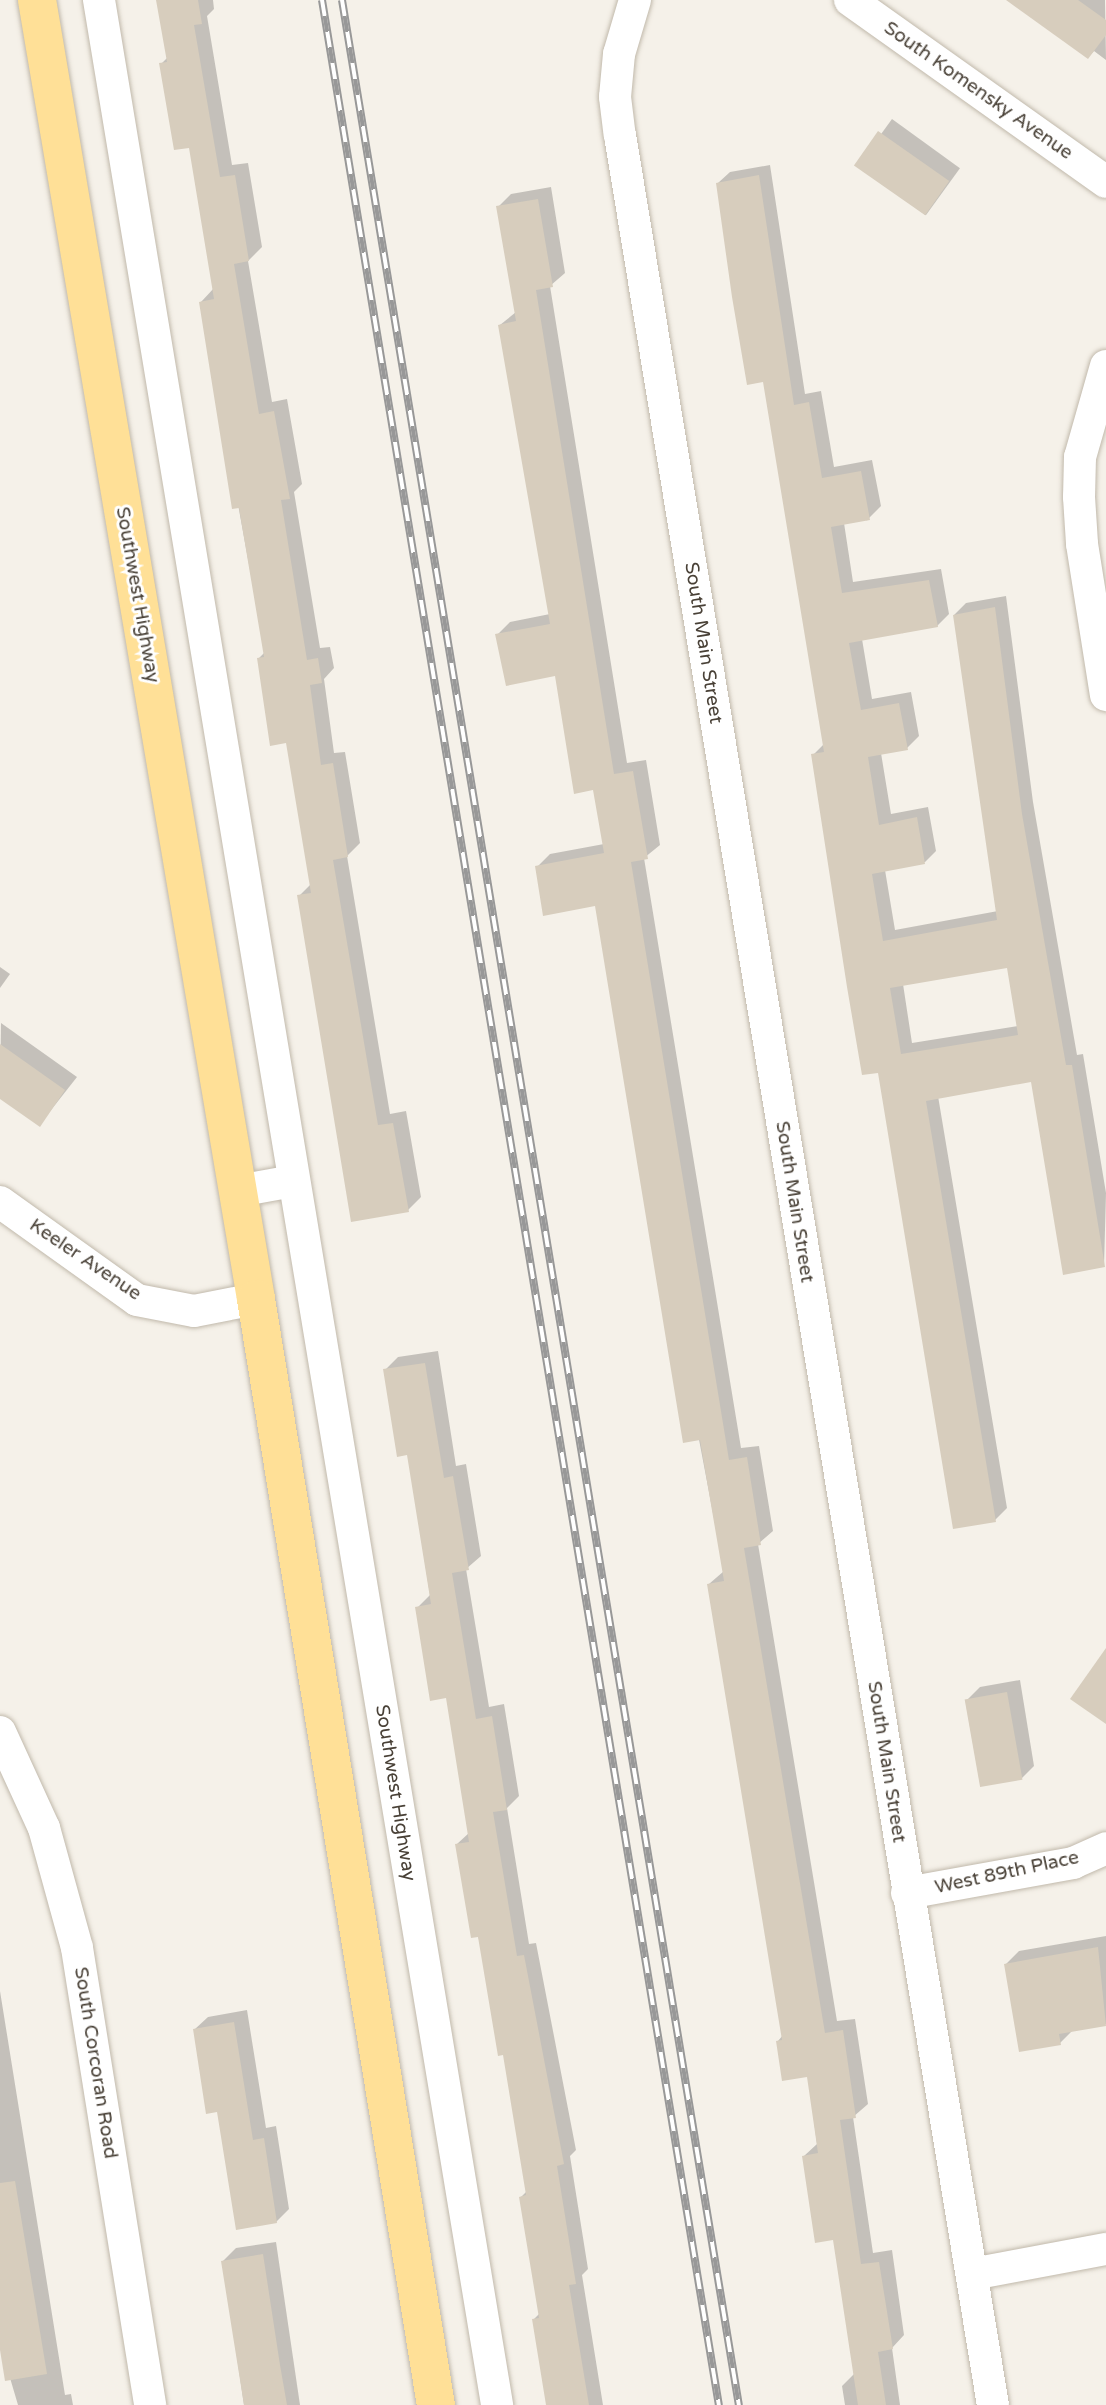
<!DOCTYPE html>
<style>
body{margin:0}
#map{position:relative;width:1106px;height:2405px;overflow:hidden;background:#f5f1e9;font-family:"Varela Round",sans-serif}
div>[style]{position:absolute}
[style*='--x']{left:calc(var(--x)*1px);top:calc(var(--y)*1px);width:calc(var(--w)*1px);rotate:calc(var(--a)*1deg)}
.shadow>*{inset:0;background:#0003;transform-origin:0 0}
.building>*{inset:0;background:#d7cdbd;transform-origin:0 0}
.roads{filter:drop-shadow(0 0 2px #c1b9ab) drop-shadow(0 0 2px #c1b9ab)}
.minor>*{height:32px;margin:-16px;padding:0 16px;transform-origin:16px;border-radius:16px;background:#fff}
.primary>*{height:38px;margin:-19px;padding:0 19px;transform-origin:19px;border-radius:19px;background:#ffe097}
.rail>*{height:8px;margin-top:-4px;transform-origin:0;background:repeating-linear-gradient(90deg,#fff 0 16px,#989898 0 32px);box-sizing:border-box;border-block:2px solid #989898}
span{translate:-50% -50%;white-space:nowrap;text-align:center;line-height:1.15;-webkit-text-stroke:6px #fff;paint-order:stroke}
.street-label{font-size:19px;color:#494137}
</style>
<div id="map">
<div class="shadow">
<div style="clip-path:polygon(158px 0,213px 0,214px 9px,207px 16px,232px 165px,248px 163px,262px 247px,248px 261px,272px 402px,287px 399px,302px 484px,294px 492px,320px 648px,330px 647px,334px 668px,324px 679px,334px 753px,345px 752px,360px 843px,347px 856px,390px 1114px,406px 1111px,421px 1197px,408px 1210px,353px 1220px,299px 896px,311px 884px,288px 741px,259px 658px,265px 652px,201px 302px,214px 288px,190px 146px,161px 64px,168px 57px)"></div>
<div style="clip-path:polygon(1007px 0,1105px 0,1106px 60px,1094px 51px,1088px 57px)"></div>
<div style="left:892px;top:119px;width:84px;height:58px;rotate:36deg"></div>
<div style="clip-path:polygon(evenodd,770px 165px,805px 394px,821px 391px,834px 467px,872px 460px,881px 506px,869px 518px,844px 523px,853px 582px,941px 569px,949px 614px,937px 626px,862px 639px,872px 699px,911px 692px,919px 736px,907px 748px,881px 753px,891px 814px,928px 807px,936px 851px,925px 862px,885px 870px,895px 930px,998px 911px,954px 615px,966px 603px,1006px 596px,1033px 802px,1077px 1055px,1083px 1054px,1106px 1193px,1104px 1266px,1033px 1080px,938px 1096px,1007px 1508px,995px 1520px,879px 1070px,813px 755px,825px 743px,764px 380px,718px 183px,730px 172px,770px 165px,1008px 966px,1018px 1026px,912px 1043px,903px 984px,1008px 966px)"></div>
<div style="clip-path:polygon(551px 187px,565px 273px,550px 286px,627px 763px,646px 760px,660px 845px,644px 858px,741px 1448px,759px 1446px,773px 1531px,758px 1544px,837px 2021px,855px 2019px,868px 2104px,853px 2117px,873px 2253px,892px 2250px,904px 2335px,892px 2348px,900px 2405px,845px 2405px,842px 2386px,855px 2373px,835px 2238px,804px 2156px,817px 2144px,808px 2075px,778px 2041px,783px 2035px,709px 1584px,724px 1571px,597px 903px,537px 867px,550px 854px,604px 844px,594px 788px,556px 674px,497px 635px,510px 622px,550px 614px,500px 325px,516px 312px,498px 207px,511px 194px)"></div>
<div style="clip-path:polygon(0 967px,10px 974px,0 988px)"></div>
<div style="clip-path:polygon(1px 1023px,77px 1077px,40px 1124px,0 1096px)"></div>
<div style="clip-path:polygon(438px 1351px,456px 1466px,466px 1464px,481px 1556px,466px 1569px,489px 1707px,504px 1704px,519px 1796px,507px 1808px,529px 1944px,536px 1943px,576px 2150px,570px 2156px,588px 2269px,582px 2275px,603px 2405px,547px 2405px,533px 2320px,540px 2313px,521px 2197px,527px 2191px,505px 2053px,457px 1844px,470px 1832px,447px 1696px,417px 1608px,430px 1595px,408px 1453px,385px 1370px,398px 1357px)"></div>
<div style="clip-path:polygon(1020px 1680px,1034px 1766px,1021px 1779px,967px 1700px,980px 1687px)"></div>
<div style="clip-path:polygon(1106px 1936px,1106px 2024px,1073px 2030px,1060px 2043px,1006px 1964px,1019px 1951px)"></div>
<div style="clip-path:polygon(0 1991px,65px 2395px,71px 2394px,73px 2405px,18px 2405px,0 2344px)"></div>
<div style="clip-path:polygon(247px 2010px,266px 2128px,276px 2126px,289px 2209px,276px 2222px,218px 2110px,195px 2029px,208px 2017px)"></div>
<div style="clip-path:polygon(276px 2242px,300px 2405px,244px 2405px,223px 2261px,236px 2248px)"></div>
</div>
<div class="building">
<div style="clip-path:polygon(156px 0,198px 0,202px 24px,194px 25px,220px 177px,235px 175px,249px 261px,234px 264px,259px 414px,274px 411px,290px 499px,281px 500px,307px 660px,318px 658px,322px 683px,310px 685px,321px 765px,333px 763px,348px 857px,333px 860px,378px 1125px,393px 1123px,409px 1212px,351px 1222px,297px 895px,311px 893px,286px 743px,270px 746px,257px 658px,264px 657px,239px 508px,232px 509px,199px 302px,214px 299px,189px 148px,174px 150px,159px 63px,167px 62px)"></div>
<div style="clip-path:polygon(1006px 0,1078px 0,1106px 20px,1106px 35px,1088px 59px)"></div>
<div style="left:878px;top:131px;width:87px;height:42px;rotate:35deg"></div>
<div style="clip-path:polygon(evenodd,759px 175px,794px 405px,809px 402px,822px 478px,861px 471px,870px 520px,831px 527px,842px 593px,929px 580px,938px 627px,849px 643px,861px 710px,899px 703px,908px 750px,868px 757px,879px 825px,917px 817px,925px 864px,872px 874px,883px 941px,997px 920px,953px 615px,995px 607px,1022px 814px,1066px 1065px,1072px 1065px,1105px 1267px,1063px 1275px,1031px 1082px,926px 1101px,996px 1522px,953px 1529px,878px 1073px,862px 1075px,847px 987px,811px 754px,824px 752px,763px 382px,747px 385px,732px 297px,716px 183px,759px 175px,1007px 968px,1018px 1035px,901px 1054px,890px 988px,1007px 968px)"></div>
<div style="clip-path:polygon(538px 199px,553px 287px,536px 290px,614px 774px,633px 771px,648px 859px,631px 862px,729px 1460px,747px 1457px,761px 1545px,744px 1548px,825px 2033px,843px 2030px,856px 2118px,840px 2120px,861px 2264px,879px 2262px,893px 2349px,878px 2352px,886px 2405px,858px 2405px,833px 2240px,815px 2243px,802px 2156px,818px 2153px,807px 2077px,782px 2081px,776px 2041px,782px 2040px,707px 1584px,724px 1581px,700px 1440px,683px 1443px,595px 906px,543px 916px,535px 866px,604px 853px,593px 790px,574px 794px,555px 676px,506px 686px,495px 634px,550px 624px,498px 325px,516px 321px,496px 206px)"></div>
<div style="clip-path:polygon(0 1044px,65px 1090px,40px 1127px,0 1099px)"></div>
<div style="clip-path:polygon(425px 1363px,444px 1478px,453px 1476px,469px 1570px,452px 1573px,476px 1719px,492px 1716px,507px 1810px,493px 1812px,517px 1956px,524px 1955px,564px 2164px,557px 2166px,576px 2284px,569px 2285px,589px 2405px,546px 2405px,532px 2319px,539px 2318px,519px 2197px,526px 2195px,503px 2055px,498px 2056px,478px 1937px,471px 1938px,455px 1844px,469px 1842px,446px 1698px,430px 1701px,415px 1607px,431px 1604px,407px 1455px,397px 1457px,383px 1369px)"></div>
<div style="clip-path:polygon(1106px 1648px,1106px 1724px,1070px 1699px)"></div>
<div style="left:1007px;top:1692px;width:89px;height:43px;rotate:80deg"></div>
<div style="clip-path:polygon(1098px 1947px,1106px 2026px,1059px 2034px,1061px 2045px,1019px 2052px,1004px 1964px)"></div>
<div style="clip-path:polygon(234px 2022px,253px 2140px,264px 2138px,277px 2223px,236px 2230px,217px 2112px,206px 2114px,193px 2029px)"></div>
<div style="clip-path:polygon(15px 2181px,47px 2374px,5px 2381px,0 2350px,0 2183px)"></div>
<div style="clip-path:polygon(263px 2254px,280px 2365px,287px 2405px,244px 2405px,221px 2261px)"></div>
</div>
<div class="roads">
<div class="minor">
<div style="--x:99;--y:0;--w:2438;--a:80.6"></div>
<div style="--x:635;--y:0;--w:56;--a:106.5"></div>
<div style="--x:619;--y:54;--w:43;--a:95.3"></div>
<div style="--x:615;--y:97;--w:38;--a:83"></div>
<div style="--x:620;--y:135;--w:2300;--a:80.67"></div>
<div style="--x:850;--y:0;--w:314;--a:35.4"></div>
<div style="--x:1106;--y:366;--w:95;--a:105.9"></div>
<div style="--x:1080;--y:457;--w:40;--a:91.4"></div>
<div style="--x:1079;--y:497;--w:47;--a:86.3"></div>
<div style="--x:1082;--y:544;--w:153;--a:81"></div>
<div style="--x:238;--y:1191;--w:56;--a:-10.3"></div>
<div style="--x:0;--y:1202;--w:168;--a:35.6"></div>
<div style="--x:137;--y:1300;--w:58;--a:10.9"></div>
<div style="--x:194;--y:1311;--w:63;--a:-11"></div>
<div style="--x:0;--y:1732;--w:106;--a:65.4"></div>
<div style="--x:44;--y:1828;--w:124;--a:74.6"></div>
<div style="--x:77;--y:1948;--w:463;--a:80.9"></div>
<div style="--x:907;--y:1893;--w:169;--a:-10.2"></div>
<div style="--x:1073;--y:1863;--w:36;--a:-24"></div>
<div style="--x:972;--y:2274;--w:136;--a:-10.6"></div>
</div>
<div class="primary">
<div style="--x:37;--y:0;--w:1317;--a:80.43"></div>
<div style="--x:256;--y:1299;--w:1121;--a:80.76"></div>
</div>
</div>
<div class="rail">
<div style="--x:322;--y:0;--w:2438;--a:80.63"></div>
<div style="--x:342;--y:0;--w:2438;--a:80.63"></div>
</div>
<div class="street-label">
<span style="left:978px;top:91px;rotate:35deg">South Komensky Avenue</span>
<span style="left:137px;top:595px;rotate:80deg">Southwest Highway</span>
<span style="left:703px;top:643px;rotate:81deg">South Main Street</span>
<span style="left:794px;top:1202px;rotate:81deg">South Main Street</span>
<span style="left:85px;top:1260px;rotate:34deg">Keeler Avenue</span>
<span style="left:886px;top:1762px;rotate:81deg">South Main Street</span>
<span style="left:395px;top:1793px;rotate:81deg">Southwest Highway</span>
<span style="left:1007px;top:1873px;rotate:-12deg">West 89th Place</span>
<span style="left:95px;top:2063px;rotate:81deg">South Corcoran Road</span>
</div>
</div>
